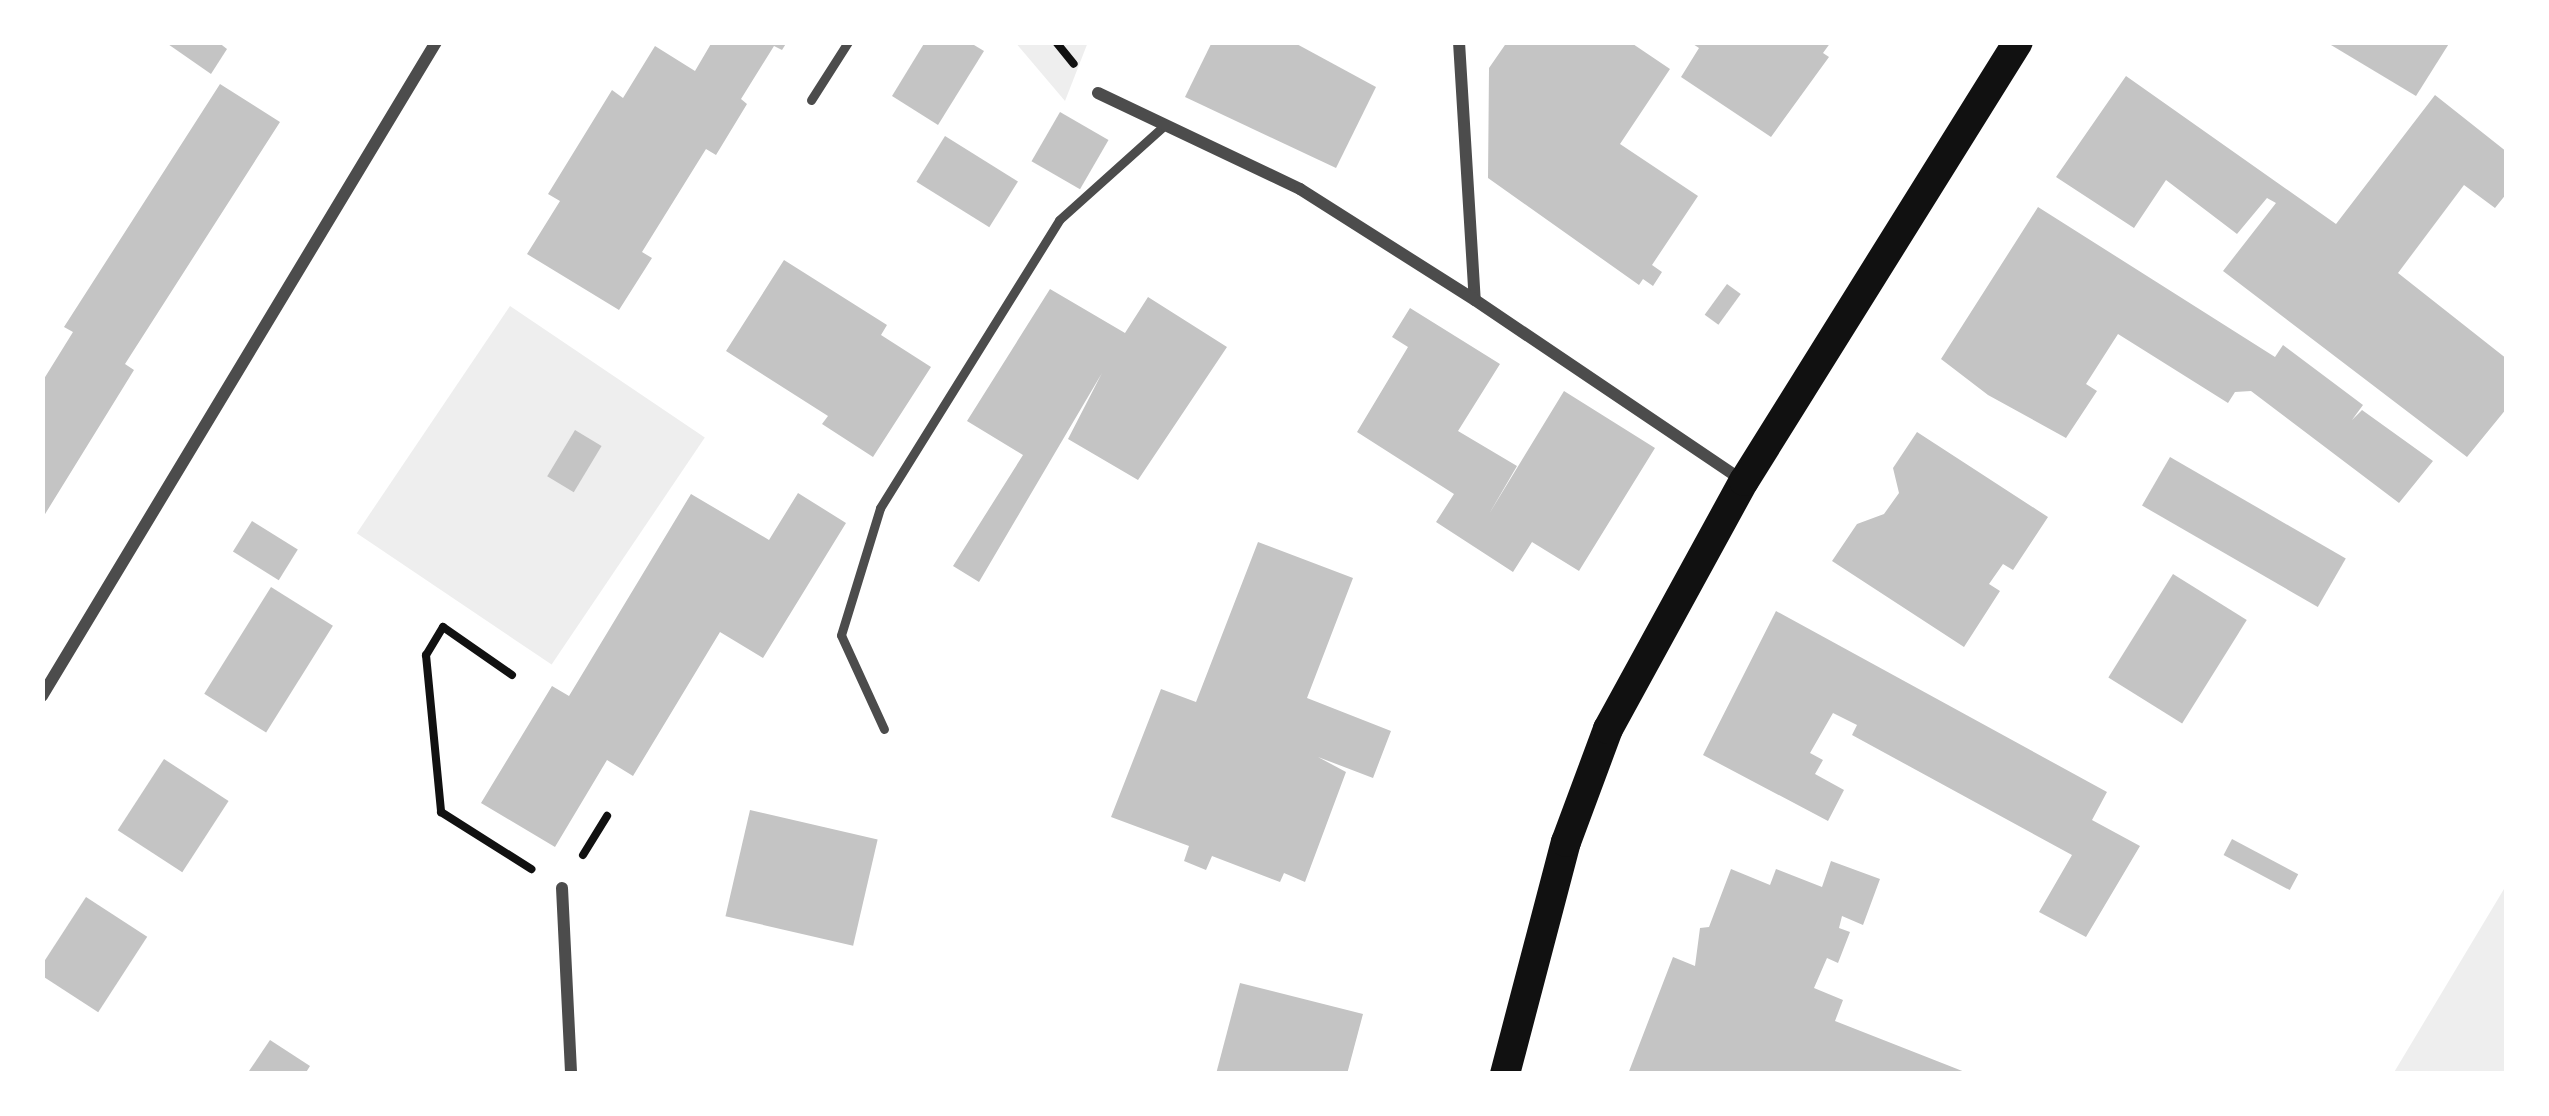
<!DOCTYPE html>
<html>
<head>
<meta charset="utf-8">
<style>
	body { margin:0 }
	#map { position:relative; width:2549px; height:1116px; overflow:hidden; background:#fff; font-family:Helvetica,sans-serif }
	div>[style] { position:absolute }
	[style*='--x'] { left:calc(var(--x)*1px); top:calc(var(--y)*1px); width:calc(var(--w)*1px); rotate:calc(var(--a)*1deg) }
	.green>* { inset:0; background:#eee; transform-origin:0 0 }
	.building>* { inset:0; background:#c4c4c4; transform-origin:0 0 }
	.path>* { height:8px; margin:-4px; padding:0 4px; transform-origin:4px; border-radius:4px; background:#111 }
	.service>* { height:9px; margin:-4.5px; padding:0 4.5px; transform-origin:4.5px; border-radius:4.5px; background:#4c4c4c }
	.minor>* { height:12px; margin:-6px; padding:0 6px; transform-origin:6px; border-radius:6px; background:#4c4c4c }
	.primary>* { height:30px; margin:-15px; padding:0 15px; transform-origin:15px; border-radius:15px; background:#111 }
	span { translate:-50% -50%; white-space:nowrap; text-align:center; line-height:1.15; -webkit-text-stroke:10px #fff; paint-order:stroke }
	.frame { position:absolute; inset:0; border:45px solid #fff; pointer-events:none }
</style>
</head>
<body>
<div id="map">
	<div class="green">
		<div style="clip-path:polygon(1015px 42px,1088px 42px,1065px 101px)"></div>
		<div style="left:510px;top:306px;width:235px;height:274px;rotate:34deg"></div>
		<div style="clip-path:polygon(2507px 884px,2507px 1074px,2393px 1074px)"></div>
	</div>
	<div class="building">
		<div style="clip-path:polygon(165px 42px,218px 42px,227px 49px,211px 74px)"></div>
		<div style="clip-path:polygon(712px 42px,787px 42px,782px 50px,774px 46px,741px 99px,747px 104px,716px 155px,706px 149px,642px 252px,652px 258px,619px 310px,527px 254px,560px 201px,548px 194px,612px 90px,623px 98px,655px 46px,695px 71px)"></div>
		<div style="clip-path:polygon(925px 42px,969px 42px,984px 51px,938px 125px,892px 96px)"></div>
		<div style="clip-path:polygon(1212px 42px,1293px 42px,1376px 87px,1336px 168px,1185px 97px)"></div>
		<div style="clip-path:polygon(1507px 42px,1630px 42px,1670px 69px,1620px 144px,1698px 196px,1652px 265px,1662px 272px,1653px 286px,1643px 279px,1639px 285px,1488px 178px,1489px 68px)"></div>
		<div style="clip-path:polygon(1690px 42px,1831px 42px,1823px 53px,1829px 57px,1771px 137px,1681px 77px,1699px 48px)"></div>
		<div style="clip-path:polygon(2326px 42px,2450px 42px,2416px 96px)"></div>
		<div style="clip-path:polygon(2126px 76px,2336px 224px,2435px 95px,2507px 152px,2507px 193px,2495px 208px,2464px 185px,2398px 273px,2507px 359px,2507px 408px,2467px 457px,2223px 271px,2276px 203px,2267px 198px,2237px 234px,2166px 180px,2134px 228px,2056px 177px)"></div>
		<div style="clip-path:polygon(220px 84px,280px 122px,125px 364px,134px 370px,42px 519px,42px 382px,73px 332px,64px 327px)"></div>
		<div style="left:1060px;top:112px;width:56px;height:57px;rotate:30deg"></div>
		<div style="left:945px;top:136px;width:86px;height:54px;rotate:32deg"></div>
		<div style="clip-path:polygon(2038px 207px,2275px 357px,2283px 345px,2363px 405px,2352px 420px,2362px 410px,2433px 461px,2399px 503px,2251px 391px,2235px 392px,2228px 403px,2118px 334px,2086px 384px,2097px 391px,2066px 438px,1988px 395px,1941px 359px)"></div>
		<div style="clip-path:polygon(784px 260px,887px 325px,881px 335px,931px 367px,873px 457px,822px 424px,828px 416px,726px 351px)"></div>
		<div style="left:1727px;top:284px;width:17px;height:38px;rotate:36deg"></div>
		<div style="clip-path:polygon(1050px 289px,1125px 333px,1148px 297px,1227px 347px,1138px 480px,1068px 439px,1102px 373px,979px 582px,953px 566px,1023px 455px,967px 421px)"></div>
		<div style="clip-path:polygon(1410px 308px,1500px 364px,1458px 431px,1517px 466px,1489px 514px,1564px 391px,1655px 448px,1579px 571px,1532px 542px,1513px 572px,1436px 522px,1454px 494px,1357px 432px,1408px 347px,1392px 337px)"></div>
		<div style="left:575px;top:430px;width:31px;height:54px;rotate:31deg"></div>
		<div style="clip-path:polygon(1917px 432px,2048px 517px,2013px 570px,2003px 564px,1989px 584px,2000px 591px,1964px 647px,1832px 561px,1857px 524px,1884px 514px,1899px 493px,1893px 468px)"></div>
		<div style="left:2170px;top:457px;width:203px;height:56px;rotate:30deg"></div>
		<div style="clip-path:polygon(798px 493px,846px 523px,763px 658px,720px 632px,633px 776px,607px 760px,555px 847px,481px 803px,552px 686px,569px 696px,691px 494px,769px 540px)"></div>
		<div style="left:252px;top:521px;width:54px;height:36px;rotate:32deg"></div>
		<div style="clip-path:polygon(1258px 542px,1353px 578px,1307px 698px,1391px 731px,1373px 778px,1318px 757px,1346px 772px,1305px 882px,1284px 873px,1280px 882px,1212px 856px,1206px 870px,1184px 861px,1189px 846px,1111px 817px,1161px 689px,1196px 702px)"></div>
		<div style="left:2173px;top:574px;width:87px;height:122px;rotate:32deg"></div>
		<div style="left:271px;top:587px;width:73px;height:126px;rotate:32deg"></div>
		<div style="clip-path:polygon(1776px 611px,2107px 792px,2092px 820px,2140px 846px,2086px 937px,2039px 912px,2072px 855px,1852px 735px,1857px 725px,1833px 713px,1810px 753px,1823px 760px,1815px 774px,1844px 790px,1828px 821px,1703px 755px)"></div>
		<div style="left:164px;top:759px;width:77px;height:85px;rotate:33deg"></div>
		<div style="left:750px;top:810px;width:131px;height:109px;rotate:13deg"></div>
		<div style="left:2232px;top:839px;width:75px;height:18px;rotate:28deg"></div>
		<div style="clip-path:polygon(1831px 861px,1880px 879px,1863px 925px,1842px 916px,1839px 928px,1850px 932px,1838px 963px,1827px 958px,1814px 988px,1843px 1000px,1835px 1021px,1970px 1074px,1628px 1074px,1673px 957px,1695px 966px,1700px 928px,1709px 927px,1731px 869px,1770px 885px,1776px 869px,1822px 887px)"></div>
		<div style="left:86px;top:897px;width:73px;height:90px;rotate:33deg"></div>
		<div style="clip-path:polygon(1240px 983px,1363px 1014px,1347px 1074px,1216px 1074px)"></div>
		<div style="clip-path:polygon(270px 1040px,310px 1066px,305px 1074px,247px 1074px)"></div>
	</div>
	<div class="path">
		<div style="--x:1056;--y:42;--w:28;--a:51"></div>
		<div style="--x:512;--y:675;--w:84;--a:-145.2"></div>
		<div style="--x:443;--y:627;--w:33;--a:121"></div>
		<div style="--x:426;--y:655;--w:158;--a:84.5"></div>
		<div style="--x:441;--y:812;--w:107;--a:32.3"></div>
		<div style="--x:583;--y:855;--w:46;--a:-58.4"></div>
	</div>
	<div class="service">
		<div style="--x:811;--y:100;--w:69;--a:-57.5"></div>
		<div style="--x:884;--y:729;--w:103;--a:-114.6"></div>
		<div style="--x:841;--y:635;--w:133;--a:-72.9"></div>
		<div style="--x:880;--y:508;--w:339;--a:-58.1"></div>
		<div style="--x:1059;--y:220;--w:142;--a:-41.9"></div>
	</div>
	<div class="minor">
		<div style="--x:1459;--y:42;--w:258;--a:86.5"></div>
		<div style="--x:1475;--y:300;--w:323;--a:34"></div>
		<div style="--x:1098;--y:93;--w:224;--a:25.4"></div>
		<div style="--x:1300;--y:189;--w:207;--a:32.4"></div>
		<div style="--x:42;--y:696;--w:764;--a:-58.93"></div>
		<div style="--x:562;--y:888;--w:186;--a:87.2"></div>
	</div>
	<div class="primary">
		<div style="--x:1505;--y:1074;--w:240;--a:-75.3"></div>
		<div style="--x:1566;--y:842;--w:121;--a:-69.6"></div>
		<div style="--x:1608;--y:729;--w:283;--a:-61.3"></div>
		<div style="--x:1744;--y:481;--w:517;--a:-58.03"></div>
	</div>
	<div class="frame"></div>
</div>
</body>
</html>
